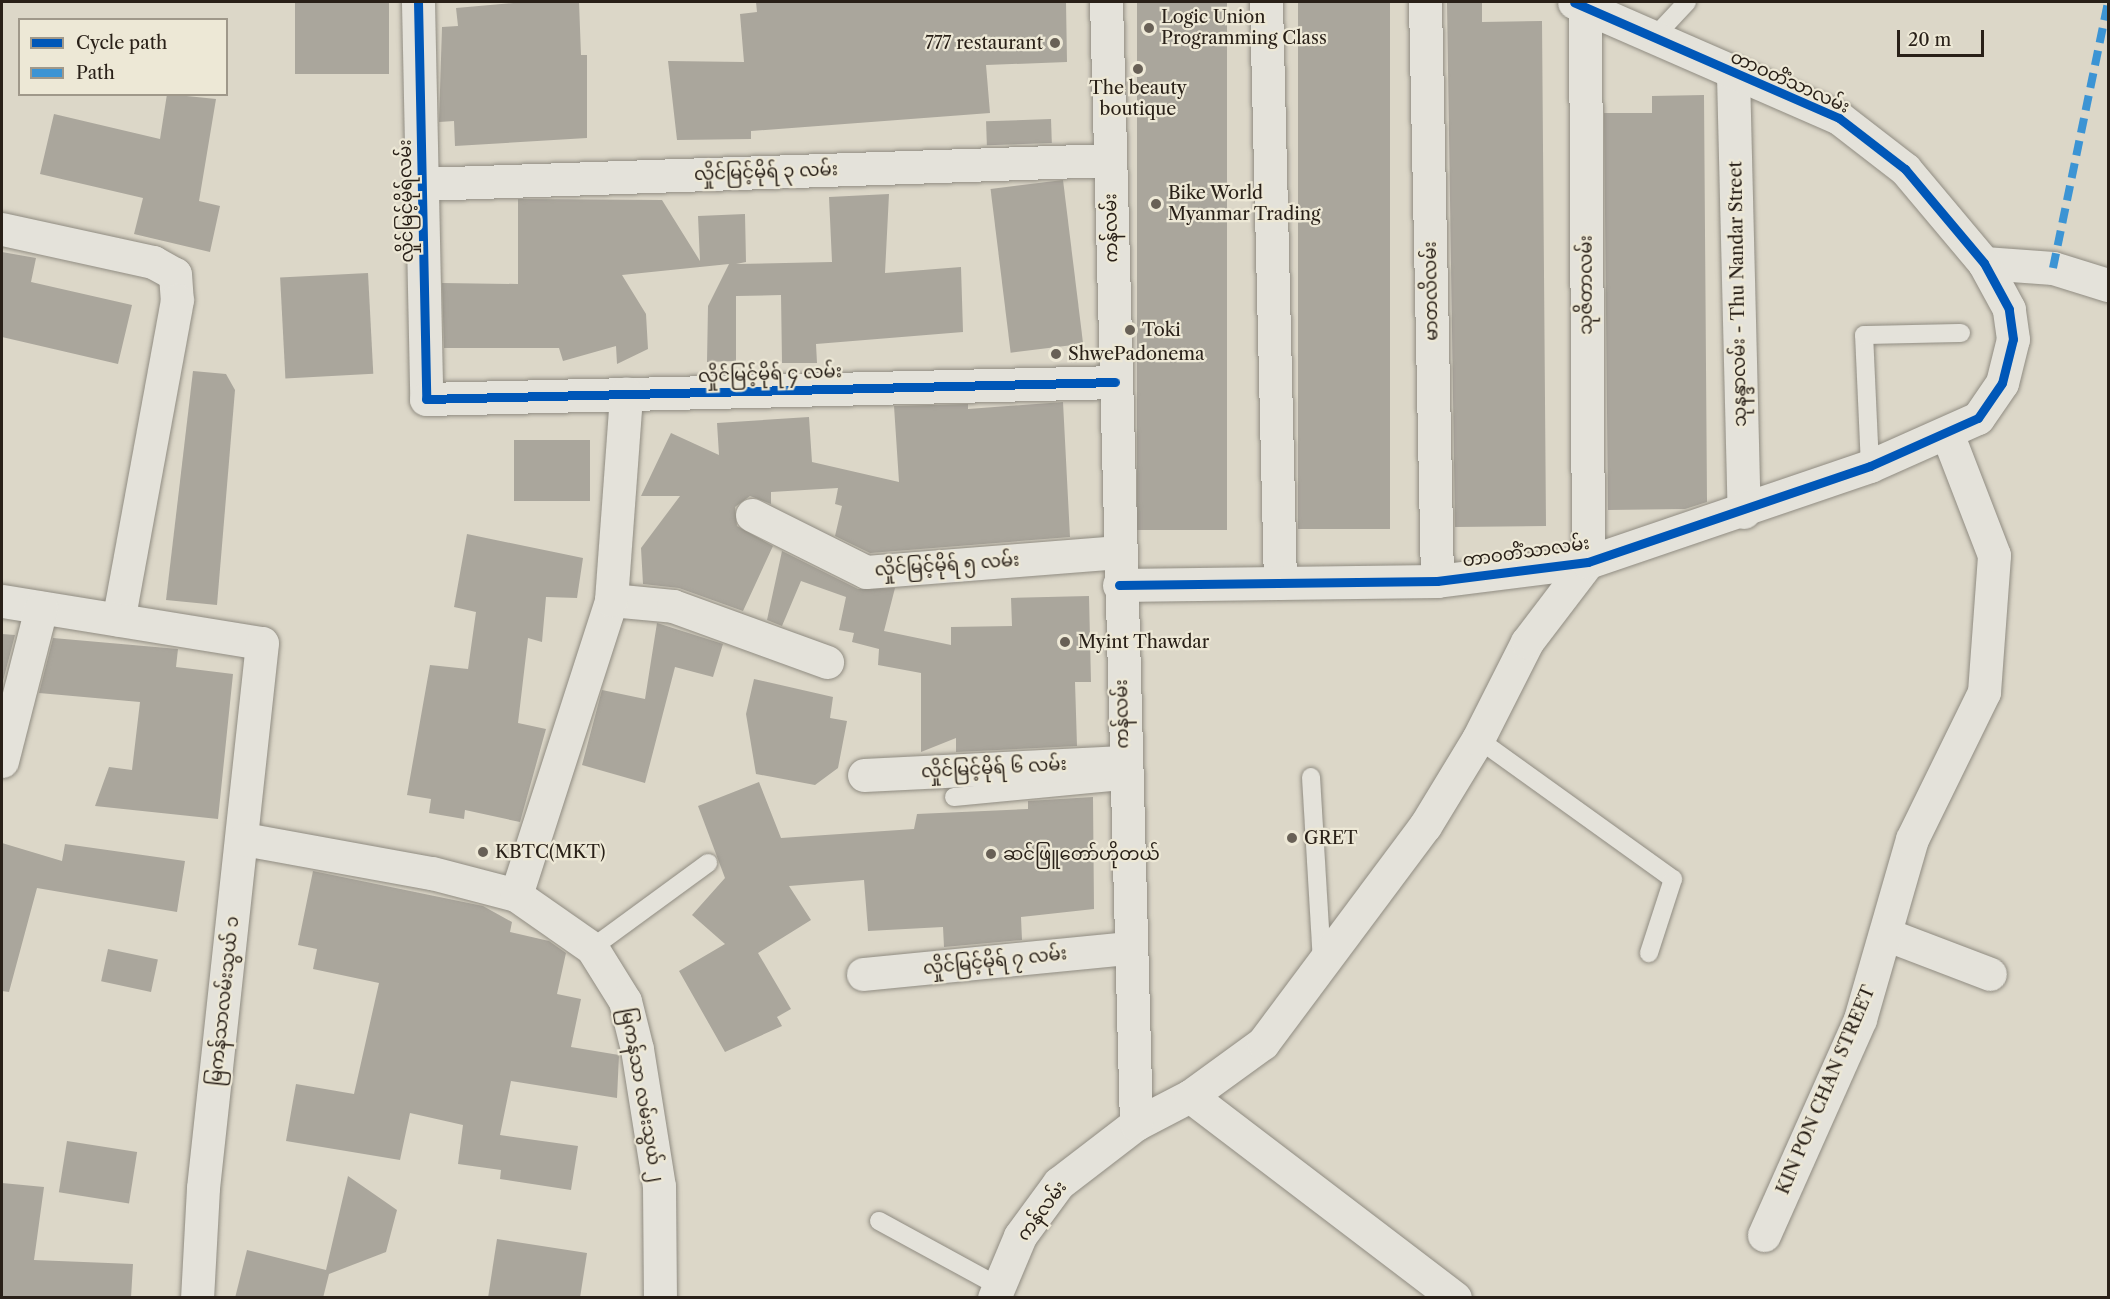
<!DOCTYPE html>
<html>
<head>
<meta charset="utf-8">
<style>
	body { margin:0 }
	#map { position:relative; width:2110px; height:1299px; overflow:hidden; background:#dcd7c8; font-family:"Libre Caslon Text","Noto Sans Myanmar",serif }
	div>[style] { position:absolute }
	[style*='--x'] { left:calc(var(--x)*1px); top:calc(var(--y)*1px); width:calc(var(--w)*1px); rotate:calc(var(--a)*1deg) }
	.building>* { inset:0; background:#aaa69c; transform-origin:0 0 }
	.roads { filter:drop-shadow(0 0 2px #908c82) drop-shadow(0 0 2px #908c82) }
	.lane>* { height:18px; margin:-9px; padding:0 9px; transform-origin:9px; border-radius:9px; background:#e4e2da }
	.street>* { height:33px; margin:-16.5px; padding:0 16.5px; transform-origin:16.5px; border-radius:16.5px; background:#e4e2da }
	.secondary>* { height:33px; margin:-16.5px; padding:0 16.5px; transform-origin:16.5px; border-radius:16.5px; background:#e4e2da }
	.quiet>* { height:8px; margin-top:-4px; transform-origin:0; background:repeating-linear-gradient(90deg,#3c94d4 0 15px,transparent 0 23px) }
	.cycleway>* { height:9px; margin:-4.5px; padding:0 4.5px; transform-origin:4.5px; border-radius:4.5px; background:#0057b8 }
	.dots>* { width:16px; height:16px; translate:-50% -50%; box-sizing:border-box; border:3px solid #ede8d6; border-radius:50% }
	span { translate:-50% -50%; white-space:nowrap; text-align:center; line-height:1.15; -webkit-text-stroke:4.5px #ede8d6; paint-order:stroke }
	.poi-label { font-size:18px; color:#292018 }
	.left { translate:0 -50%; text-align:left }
	.right { translate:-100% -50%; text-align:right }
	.street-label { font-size:18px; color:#292018 }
	.frame { position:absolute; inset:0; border:3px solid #292018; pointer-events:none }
	.legend { position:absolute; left:18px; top:18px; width:210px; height:78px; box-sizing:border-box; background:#ede8d6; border:2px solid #9f988a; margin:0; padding:8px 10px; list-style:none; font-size:18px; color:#292018 }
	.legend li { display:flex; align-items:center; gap:12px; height:30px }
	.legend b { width:30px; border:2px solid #9f988a }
	.scale { position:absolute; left:1897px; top:30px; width:87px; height:27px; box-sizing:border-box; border:3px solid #292018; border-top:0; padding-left:8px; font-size:18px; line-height:21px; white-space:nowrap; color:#292018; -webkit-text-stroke:4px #ede8d6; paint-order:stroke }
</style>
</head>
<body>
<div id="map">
	<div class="building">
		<div style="left:295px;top:2px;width:94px;height:72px"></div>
		<div style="clip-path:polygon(524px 2px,579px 2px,581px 55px,587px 55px,587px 138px,455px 146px,454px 121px,439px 122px,442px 27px,458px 26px,456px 8px)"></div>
		<div style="clip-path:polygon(756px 2px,1066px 2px,1067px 62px,986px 65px,990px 113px,751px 131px,751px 139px,677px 140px,668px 61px,744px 62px,740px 14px,757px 12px)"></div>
		<div style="left:1137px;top:2px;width:90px;height:528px"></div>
		<div style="left:1298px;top:2px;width:92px;height:527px"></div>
		<div style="clip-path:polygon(1447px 2px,1482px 2px,1482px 22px,1542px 21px,1546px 526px,1455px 527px)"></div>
		<div style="clip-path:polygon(167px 94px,216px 99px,199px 201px,220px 206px,210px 252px,134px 234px,143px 198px,40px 174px,54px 114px,160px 139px)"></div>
		<div style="clip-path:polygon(1704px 95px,1707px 502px,1685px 509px,1608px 510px,1604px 113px,1652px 113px,1652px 96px)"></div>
		<div style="left:1051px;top:119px;width:24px;height:65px;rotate:88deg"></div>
		<div style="left:1063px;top:180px;width:165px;height:73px;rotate:83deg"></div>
		<div style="clip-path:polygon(889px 194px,885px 273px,961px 267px,963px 332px,816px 344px,817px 363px,782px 363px,781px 295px,736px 296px,736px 361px,707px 362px,708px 306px,729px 264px,622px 275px,646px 314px,648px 349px,617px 364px,616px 346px,563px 361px,559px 348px,444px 348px,442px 283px,518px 284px,518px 199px,662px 200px,700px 261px,698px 216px,745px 214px,746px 262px,736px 264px,832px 262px,829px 197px)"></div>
		<div style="clip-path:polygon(2px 252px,36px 258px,31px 282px,132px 305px,118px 364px,2px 337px)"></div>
		<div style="left:368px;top:273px;width:101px;height:88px;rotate:87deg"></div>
		<div style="clip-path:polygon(193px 371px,226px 374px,235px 390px,217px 605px,166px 600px)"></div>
		<div style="clip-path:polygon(1063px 402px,1070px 537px,870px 553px,835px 536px,842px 506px,835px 504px,838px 488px,771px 492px,771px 504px,750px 496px,735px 507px,737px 526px,773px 546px,743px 611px,679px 588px,643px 584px,641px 548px,680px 496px,641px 496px,671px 433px,719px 455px,717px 423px,809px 417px,812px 462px,899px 482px,894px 406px,968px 404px,968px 409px)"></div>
		<div style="left:590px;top:440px;width:61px;height:76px;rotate:90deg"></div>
		<div style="clip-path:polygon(467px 534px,583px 558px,577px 598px,546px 597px,542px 642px,528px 638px,518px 723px,546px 729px,520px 822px,465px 810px,464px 819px,429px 813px,431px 799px,407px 795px,430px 665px,468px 669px,476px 612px,454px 607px)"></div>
		<div style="clip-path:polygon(782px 551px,858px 589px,895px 588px,884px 631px,951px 645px,951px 627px,1012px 626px,1011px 598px,1089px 596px,1091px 682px,1075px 682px,1077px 746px,956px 752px,956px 738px,921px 752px,921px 673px,878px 665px,879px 649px,852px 642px,854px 633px,839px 630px,846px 597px,801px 581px,782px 626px,767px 620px)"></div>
		<div style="clip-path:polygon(657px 623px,723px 644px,713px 677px,675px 667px,645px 783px,582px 765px,602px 690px,645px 699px)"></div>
		<div style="clip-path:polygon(2px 634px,15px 635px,3px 681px,2px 681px)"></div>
		<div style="clip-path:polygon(53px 638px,178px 649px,176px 667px,233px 674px,218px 819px,95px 806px,109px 767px,132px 770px,140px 702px,39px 693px)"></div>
		<div style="clip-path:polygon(754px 679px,833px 697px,830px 718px,847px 721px,838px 768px,815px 785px,756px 774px,746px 714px)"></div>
		<div style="clip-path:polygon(759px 782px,781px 838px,914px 829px,917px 814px,1028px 809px,1028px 801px,1093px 797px,1094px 909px,1021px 917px,1022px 940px,944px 947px,943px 927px,868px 931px,864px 880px,789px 886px,811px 920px,758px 953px,791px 1009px,777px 1017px,782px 1026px,725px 1052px,679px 971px,725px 944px,692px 915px,725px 878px,698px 806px)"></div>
		<div style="clip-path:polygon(2px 843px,62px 861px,65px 844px,185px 861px,177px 912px,37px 888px,9px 992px,2px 991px)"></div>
		<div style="clip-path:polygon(313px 871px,483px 906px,512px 922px,510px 932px,549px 941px,566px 953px,557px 994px,581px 999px,571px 1047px,619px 1055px,617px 1098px,511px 1081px,500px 1135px,578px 1146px,571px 1190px,500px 1179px,501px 1170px,458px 1164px,463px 1125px,410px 1113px,400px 1160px,286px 1141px,296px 1084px,354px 1094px,379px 983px,313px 969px,317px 949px,298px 945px)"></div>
		<div style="left:108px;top:949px;width:51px;height:33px;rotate:12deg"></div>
		<div style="left:67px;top:1141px;width:71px;height:52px;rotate:9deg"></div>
		<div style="clip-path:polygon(348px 1176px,397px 1210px,386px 1252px,329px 1274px,323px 1298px,235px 1298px,247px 1250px,326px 1270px)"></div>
		<div style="clip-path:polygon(2px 1183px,44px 1187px,34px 1260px,133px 1264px,131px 1298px,2px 1298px)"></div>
		<div style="clip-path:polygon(497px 1239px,587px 1253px,580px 1298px,488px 1298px)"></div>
	</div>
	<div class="roads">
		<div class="lane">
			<div style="--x:1657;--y:34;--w:44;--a:-46.8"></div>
			<div style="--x:1870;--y:466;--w:131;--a:-92.6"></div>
			<div style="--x:1864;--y:335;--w:97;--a:-1.2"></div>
			<div style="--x:1478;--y:739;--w:240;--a:35.7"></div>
			<div style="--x:1673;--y:879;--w:78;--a:108"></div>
			<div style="--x:1311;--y:777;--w:184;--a:86.6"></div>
			<div style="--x:954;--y:797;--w:171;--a:-5.4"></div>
			<div style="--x:592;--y:948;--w:144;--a:-36.2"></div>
			<div style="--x:879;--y:1221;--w:136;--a:28.6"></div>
		</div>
		<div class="street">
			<div style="--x:418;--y:2;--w:397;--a:88.8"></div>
			<div style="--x:426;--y:399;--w:689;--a:-1.41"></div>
			<div style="--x:1266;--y:2;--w:581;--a:88.62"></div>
			<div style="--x:1425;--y:2;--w:579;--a:88.81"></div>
			<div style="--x:1733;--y:75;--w:437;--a:88.6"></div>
			<div style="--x:422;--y:184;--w:688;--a:-2"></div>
			<div style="--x:2;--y:229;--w:155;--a:12.3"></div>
			<div style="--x:153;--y:262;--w:25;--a:29"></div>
			<div style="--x:175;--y:274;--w:26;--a:86"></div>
			<div style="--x:177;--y:300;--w:325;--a:100.4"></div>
			<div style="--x:1984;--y:263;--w:69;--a:4.1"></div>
			<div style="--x:2053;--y:268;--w:58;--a:17.2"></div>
			<div style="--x:752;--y:515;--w:127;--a:26.6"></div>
			<div style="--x:866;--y:572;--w:254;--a:-4.5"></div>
			<div style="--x:1119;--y:585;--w:318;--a:-0.7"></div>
			<div style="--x:1437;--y:581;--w:152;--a:-7.2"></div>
			<div style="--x:1588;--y:562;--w:298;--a:-18.8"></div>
			<div style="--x:1870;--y:466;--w:118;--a:-24"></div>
			<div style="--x:1978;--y:418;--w:42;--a:-55.6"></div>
			<div style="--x:2002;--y:383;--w:45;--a:-76"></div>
			<div style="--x:2013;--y:339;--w:30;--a:-98"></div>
			<div style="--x:2009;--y:309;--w:52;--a:-118.5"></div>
			<div style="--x:1984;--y:263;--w:123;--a:-130"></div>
			<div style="--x:1905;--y:169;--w:83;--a:-142.3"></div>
			<div style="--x:1839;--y:118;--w:289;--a:-156.4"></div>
			<div style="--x:611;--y:600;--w:62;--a:5.5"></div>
			<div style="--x:673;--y:606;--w:164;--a:20"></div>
			<div style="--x:2;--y:601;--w:263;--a:9.2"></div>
			<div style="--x:262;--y:643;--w:548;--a:96.18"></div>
			<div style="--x:203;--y:1188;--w:110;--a:93.1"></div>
			<div style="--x:2;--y:761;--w:158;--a:-75.7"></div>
			<div style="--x:864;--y:775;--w:259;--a:-2.9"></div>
			<div style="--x:244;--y:839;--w:191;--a:10.3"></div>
			<div style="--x:432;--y:873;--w:87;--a:14.7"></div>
			<div style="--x:516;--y:895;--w:93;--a:34.9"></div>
			<div style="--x:592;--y:948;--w:62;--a:58.1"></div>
			<div style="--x:625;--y:1001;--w:49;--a:76"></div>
			<div style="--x:637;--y:1049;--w:139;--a:80.9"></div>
			<div style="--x:659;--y:1186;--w:112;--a:89.5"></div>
			<div style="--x:516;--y:895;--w:310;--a:-72.1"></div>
			<div style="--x:611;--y:600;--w:207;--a:-85.8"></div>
			<div style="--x:1888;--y:935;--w:109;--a:20.9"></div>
			<div style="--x:863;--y:974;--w:266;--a:-5.6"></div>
			<div style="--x:1190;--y:1096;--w:333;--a:37.3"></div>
			<div style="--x:1136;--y:1124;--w:61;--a:-27.4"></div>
			<div style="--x:1190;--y:1096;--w:90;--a:-36"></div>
			<div style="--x:1263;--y:1043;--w:271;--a:-53.3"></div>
			<div style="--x:1425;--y:826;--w:102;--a:-58.7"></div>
			<div style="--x:1478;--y:739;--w:109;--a:-63.2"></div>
			<div style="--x:1527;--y:642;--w:101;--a:-52.7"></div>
			<div style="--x:1588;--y:562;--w:554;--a:-90.31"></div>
			<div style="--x:1764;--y:1235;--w:236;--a:-66"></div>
			<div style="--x:1860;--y:1019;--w:187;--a:-73.9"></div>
			<div style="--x:1912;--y:839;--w:164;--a:-63.9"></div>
			<div style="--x:1984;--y:692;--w:137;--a:-85.8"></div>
			<div style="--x:1994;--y:555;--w:131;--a:-111.1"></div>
		</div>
		<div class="secondary">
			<div style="--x:994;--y:1298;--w:67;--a:-67.2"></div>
			<div style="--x:1020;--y:1236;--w:66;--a:-53.7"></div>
			<div style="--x:1059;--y:1183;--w:97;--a:-37.5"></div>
			<div style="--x:1136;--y:1124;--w:1122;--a:-91.53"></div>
		</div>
	</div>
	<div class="quiet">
		<div style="--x:2053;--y:268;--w:272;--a:-78.3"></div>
	</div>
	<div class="cycleway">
		<div style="--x:418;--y:2;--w:397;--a:88.8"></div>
		<div style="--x:426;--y:399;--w:689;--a:-1.41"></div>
		<div style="--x:1119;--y:585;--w:318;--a:-0.7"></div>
		<div style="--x:1437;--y:581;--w:152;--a:-7.2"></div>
		<div style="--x:1588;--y:562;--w:298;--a:-18.8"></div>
		<div style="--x:1870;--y:466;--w:118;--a:-24"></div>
		<div style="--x:1978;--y:418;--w:42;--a:-55.6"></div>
		<div style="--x:2002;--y:383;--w:45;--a:-76"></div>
		<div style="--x:2013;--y:339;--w:30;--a:-98"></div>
		<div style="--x:2009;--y:309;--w:52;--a:-118.5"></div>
		<div style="--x:1984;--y:263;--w:123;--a:-130"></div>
		<div style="--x:1905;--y:169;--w:83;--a:-142.3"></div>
		<div style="--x:1839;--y:118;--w:289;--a:-156.4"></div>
	</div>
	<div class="dots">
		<div style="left:1149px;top:28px;background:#686056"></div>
		<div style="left:1055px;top:43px;background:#686056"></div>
		<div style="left:1138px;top:69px;background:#686056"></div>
		<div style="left:1156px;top:204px;background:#686056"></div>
		<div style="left:1130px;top:330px;background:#686056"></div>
		<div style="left:1056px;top:354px;background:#686056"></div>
		<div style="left:1065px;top:642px;background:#686056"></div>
		<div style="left:1292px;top:838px;background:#686056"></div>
		<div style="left:483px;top:852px;background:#686056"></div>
		<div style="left:991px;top:854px;background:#686056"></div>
	</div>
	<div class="poi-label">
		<span class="left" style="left:1161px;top:28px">Logic Union<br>Programming Class</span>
		<span class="right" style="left:1043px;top:43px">777 restaurant</span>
		<span style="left:1138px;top:99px">The beauty<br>boutique</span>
		<span class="left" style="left:1168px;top:204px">Bike World<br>Myanmar Trading</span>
		<span class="left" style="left:1142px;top:330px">Toki</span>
		<span class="left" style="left:1068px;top:354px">ShwePadonema</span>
		<span class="left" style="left:1078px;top:642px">Myint Thawdar</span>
		<span class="left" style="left:1304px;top:838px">GRET</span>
		<span class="left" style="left:495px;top:852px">KBTC(MKT)</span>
		<span class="left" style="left:1003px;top:854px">ဆင်ဖြူတော်ဟိုတယ်</span>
	</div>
	<div class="street-label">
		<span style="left:1790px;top:82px;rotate:24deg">တာဝတိံသာလမ်း</span>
		<span style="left:766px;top:172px;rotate:-2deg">လှိုင်မြင့်မိုရ် ၃ လမ်း</span>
		<span style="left:406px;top:201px;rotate:-91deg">လှိုင်မြင့်မိုရ်လမ်း</span>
		<span style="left:1111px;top:228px;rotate:-91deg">ကန်လမ်း</span>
		<span style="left:1586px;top:285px;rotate:-90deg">သုဇိတာလမ်း</span>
		<span style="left:1431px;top:291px;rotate:-91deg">မာတလိလမ်း</span>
		<span style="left:1738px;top:294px;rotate:-91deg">သုနန္ဒာလမ်း - Thu Nandar Street</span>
		<span style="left:770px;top:374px;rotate:-2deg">လှိုင်မြင့်မိုရ် ၄ လမ်း</span>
		<span style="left:1526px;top:552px;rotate:-8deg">တာဝတိံသာလမ်း</span>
		<span style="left:947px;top:565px;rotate:-4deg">လှိုင်မြင့်မိုရ် ၅ လမ်း</span>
		<span style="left:1122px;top:714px;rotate:-91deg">ကန်လမ်း</span>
		<span style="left:994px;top:768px;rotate:-3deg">လှိုင်မြင့်မိုရ် ၆ လမ်း</span>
		<span style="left:995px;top:961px;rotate:-6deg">လှိုင်မြင့်မိုရ် ၇ လမ်း</span>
		<span style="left:224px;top:1001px;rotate:-84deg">မြကန်သာလမ်းသွယ် ၁</span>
		<span style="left:1826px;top:1090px;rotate:-67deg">KIN PON CHAN STREET</span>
		<span style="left:642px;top:1095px;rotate:80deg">မြကန်သာ လမ်းသွယ် ၂</span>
		<span style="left:1042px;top:1211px;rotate:-53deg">ကန်လမ်း</span>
	</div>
	<div class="frame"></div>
	<ul class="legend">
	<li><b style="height:8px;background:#0057b8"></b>Cycle path</li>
	<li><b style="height:8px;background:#3c94d4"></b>Path</li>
	</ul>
	<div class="scale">20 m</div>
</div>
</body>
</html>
